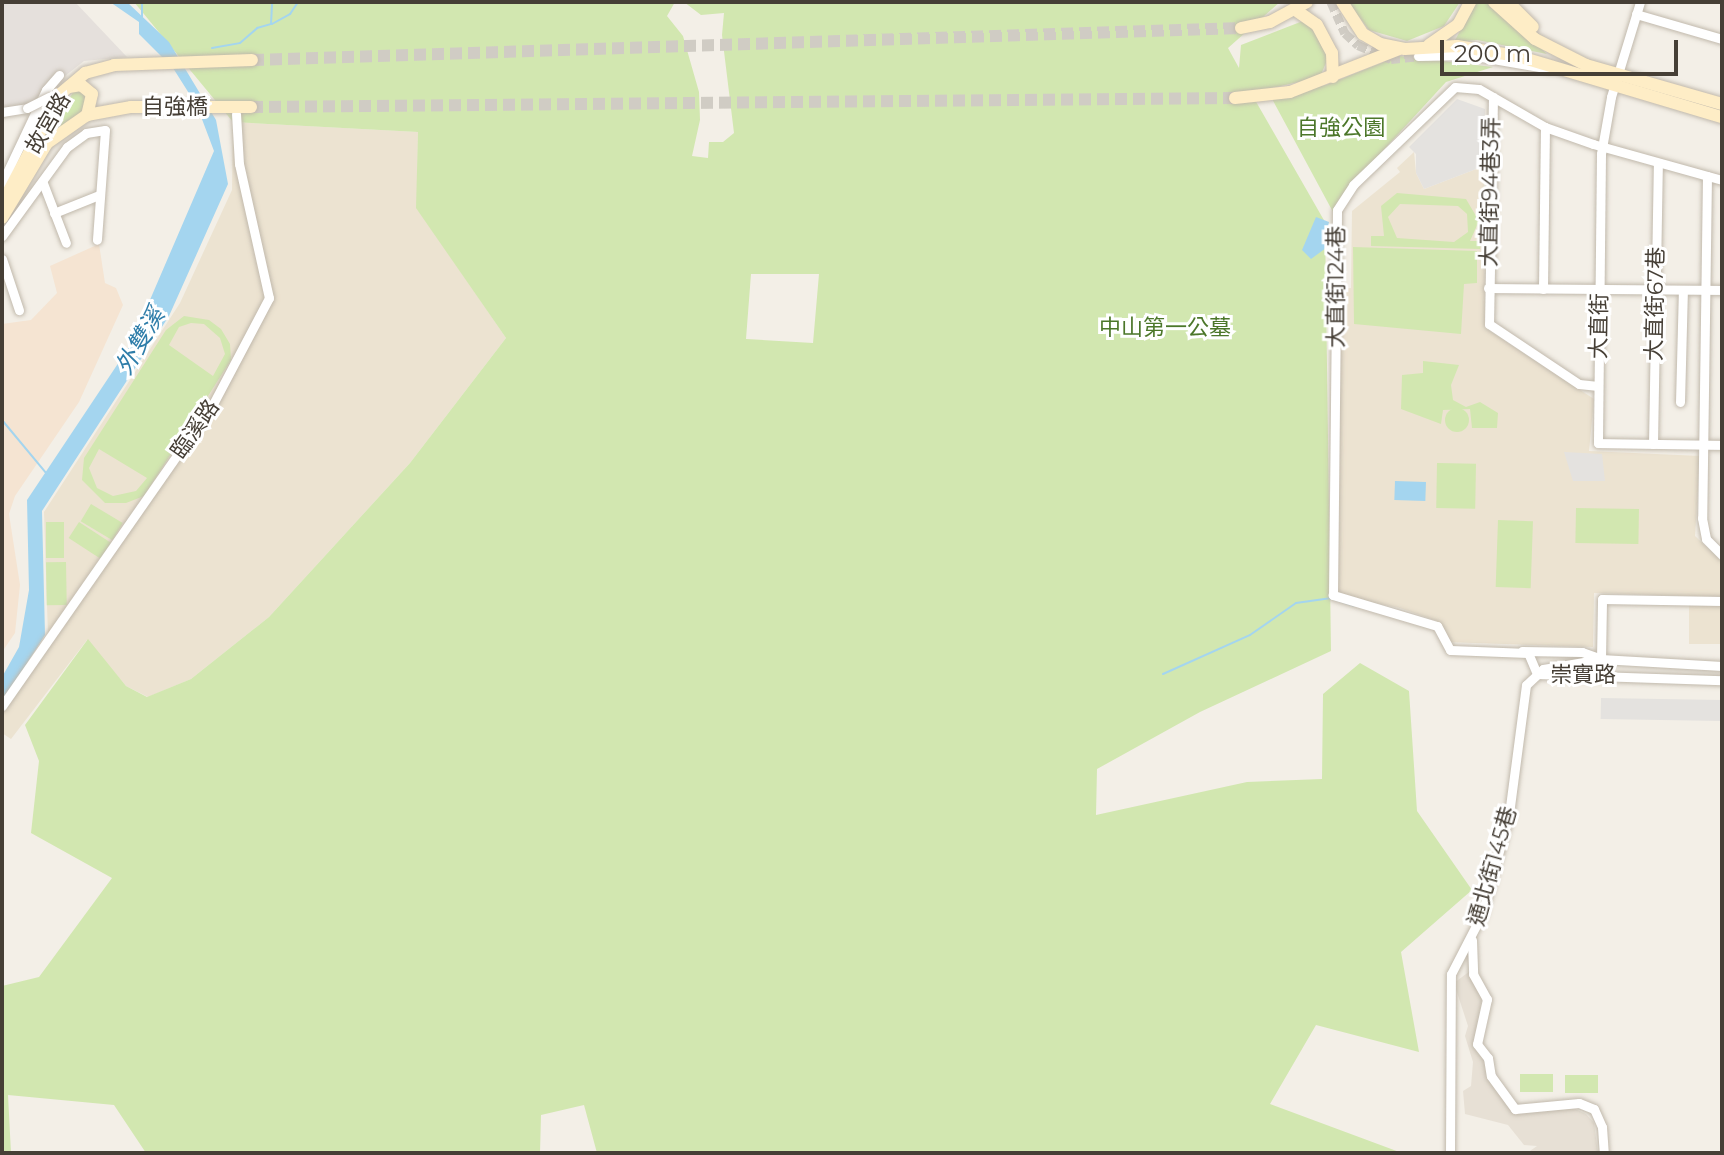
<!DOCTYPE html>
<html>
<head>
<meta charset="utf-8">
<style>
	body { margin:0 }
	#map { position:relative; width:1724px; height:1155px; overflow:hidden; background:#f3efe7; font-family:Montserrat,"Noto Sans TC",sans-serif }
	div>[style] { position:absolute }
	[style*='--x'] { left:calc(var(--x)*1px); top:calc(var(--y)*1px); width:calc(var(--w)*1px); rotate:calc(var(--a)*1deg) }
	.residential>* { inset:0; background:#e7e0d5 }
	.commercial>* { inset:0; background:#f5e4d2 }
	.industrial>* { inset:0; background:#e5e0dc }
	.education>* { inset:0; background:#ece3d1; transform-origin:0 0 }
	.green>* { inset:0; background:#d2e7b0; transform-origin:0 0 }
	.round { border-radius:50% }
	.parking>* { inset:0; background:#e4e2df; transform-origin:0 0 }
	.water>* { inset:0; background:#a4d5ef; transform-origin:0 0 }
	.stream>* { height:2px; margin:-1px; padding:0 1px; transform-origin:1px; border-radius:1px; background:#a4d5ef }
	.minor-tunnel>* { height:9px; margin-top:-4.5px; transform-origin:0; background:repeating-linear-gradient(90deg,#d0ccc4 0 9px,transparent 0 13.5px) }
	.secondary-tunnel>* { height:12px; margin-top:-6px; transform-origin:0; background:repeating-linear-gradient(90deg,#d0ccc4 0 12px,transparent 0 18px) }
	.roads { filter:drop-shadow(0 0 2px #c1b9ac) drop-shadow(0 0 2px #c1b9ac) }
	.minor>* { height:9px; margin:-4.5px; padding:0 4.5px; transform-origin:4.5px; border-radius:4.5px; background:#fff }
	.secondary>* { height:12px; margin:-6px; padding:0 6px; transform-origin:6px; border-radius:6px; background:#feedc6 }
	.bridges { filter:drop-shadow(0 0 2px #c1b9ac) drop-shadow(0 0 2px #c1b9ac) }
	.minor-bridge>* { height:9px; margin:-4.5px; padding:0 4.5px; transform-origin:4.5px; border-radius:4.5px; background:#fff }
	span { translate:-50% -50%; white-space:nowrap; text-align:center; line-height:1.15; -webkit-text-stroke:6px #fff; paint-order:stroke }
	.street-label { font-size:22px; color:#463f36 }
	.park-label { font-size:22px; color:#4c772a }
	.water-label { font-size:24px; color:#2e7da9; font-style:italic }
	.frame { position:absolute; inset:0; border:4px solid #463f36; pointer-events:none }
	.scale { position:absolute; left:1440px; top:40px; width:238px; height:36px; box-sizing:border-box; border:4px solid #463f36; border-top:0; padding-left:10px; font-size:24px; line-height:28px; white-space:nowrap; color:#463f36; -webkit-text-stroke:6px #fff; paint-order:stroke }
</style>
</head>
<body>
<div id="map">
	<div class="residential">
		<div style="clip-path:polygon(1470px 971px,1482px 996px,1474px 1048px,1488px 1063px,1491px 1084px,1513px 1112px,1573px 1108px,1586px 1114px,1594px 1123px,1598px 1153px,1527px 1153px,1537px 1146px,1524px 1145px,1508px 1125px,1465px 1114px,1463px 1091px,1471px 1086px,1473px 1062px,1465px 1036px,1468px 1026px,1454px 983px)"></div>
	</div>
	<div class="commercial">
		<div style="clip-path:polygon(99px 244px,105px 283px,116px 288px,123px 305px,79px 402px,15px 496px,9px 514px,20px 585px,15px 633px,2px 652px,2px 324px,31px 320px,57px 293px,50px 266px)"></div>
	</div>
	<div class="industrial">
		<div style="clip-path:polygon(2px 2px,75px 2px,127px 57px,84px 61px,28px 105px,2px 111px)"></div>
	</div>
	<div class="education">
		<div style="clip-path:polygon(233px 122px,418px 132px,417px 208px,506px 338px,410px 463px,269px 617px,191px 679px,148px 697px,126px 686px,87px 640px,11px 739px,2px 733px,2px 703px,48px 635px,44px 512px,180px 303px,232px 190px)"></div>
		<div style="clip-path:polygon(1414px 152px,1416px 173px,1424px 189px,1484px 166px,1485px 328px,1594px 399px,1589px 451px,1700px 456px,1695px 536px,1722px 562px,1722px 597px,1594px 593px,1593px 647px,1446px 642px,1437px 621px,1400px 608px,1338px 596px,1340px 289px,1351px 288px,1352px 211px,1400px 172px,1397px 168px)"></div>
		<div style="left:1689px;top:605px;width:33px;height:39px"></div>
	</div>
	<div class="green">
		<div style="clip-path:polygon(evenodd,134px 2px,675px 2px,667px 16px,683px 36px,699px 92px,700px 120px,692px 156px,708px 158px,709px 142px,723px 142px,734px 133px,722px 35px,724px 13px,701px 15px,684px 2px,1280px 2px,1228px 48px,1239px 68px,1241px 45px,1308px 19px,1328px 58px,1320px 77px,1251px 93px,1325px 222px,1331px 651px,1200px 712px,1097px 769px,1096px 815px,1247px 782px,1322px 779px,1323px 694px,1360px 663px,1409px 691px,1417px 811px,1472px 890px,1401px 952px,1419px 1052px,1316px 1025px,1270px 1104px,1402px 1153px,597px 1153px,584px 1105px,541px 1115px,540px 1153px,146px 1153px,114px 1105px,8px 1095px,11px 1153px,2px 1153px,2px 986px,39px 977px,112px 878px,31px 833px,39px 761px,25px 725px,88px 639px,126px 686px,147px 697px,191px 679px,269px 617px,410px 463px,506px 338px,416px 208px,418px 132px,233px 122px,134px 2px,751px 274px,819px 274px,813px 343px,746px 339px,751px 274px)"></div>
		<div style="clip-path:polygon(1348px 2px,1460px 2px,1444px 26px,1407px 41px,1369px 30px)"></div>
		<div style="clip-path:polygon(1476px 2px,1490px 2px,1547px 54px,1477px 40px,1454px 42px)"></div>
		<div style="clip-path:polygon(1399px 56px,1493px 67px,1446px 82px,1344px 193px,1333px 212px,1271px 97px,1326px 85px)"></div>
		<div style="clip-path:polygon(76px 88px,86px 91px,85px 110px,37px 148px)"></div>
		<div style="clip-path:polygon(evenodd,1397px 193px,1466px 199px,1479px 221px,1470px 241px,1481px 241px,1480px 249px,1371px 246px,1371px 236px,1384px 236px,1381px 206px,1397px 193px,1400px 204px,1458px 206px,1467px 214px,1468px 232px,1454px 242px,1397px 238px,1388px 217px,1400px 204px)"></div>
		<div style="clip-path:polygon(1353px 247px,1477px 251px,1477px 283px,1464px 284px,1461px 334px,1354px 324px)"></div>
		<div style="clip-path:polygon(evenodd,184px 316px,209px 320px,221px 329px,230px 344px,231px 360px,144px 496px,126px 503px,105px 503px,82px 480px,84px 458px,166px 330px,184px 316px,191px 323px,204px 324px,220px 338px,225px 354px,213px 376px,169px 345px,179px 327px,191px 323px,184px 316px,99px 449px,147px 478px,136px 491px,113px 496px,97px 488px,89px 468px,99px 449px)"></div>
		<div style="clip-path:polygon(1423px 361px,1459px 365px,1451px 385px,1453px 400px,1466px 407px,1480px 402px,1498px 413px,1497px 428px,1472px 428px,1470px 409px,1443px 410px,1441px 424px,1401px 409px,1402px 375px,1423px 373px)"></div>
		<div class="round" style="left:1445px;top:408px;width:24px;height:24px"></div>
		<div style="left:1437px;top:463px;width:39px;height:45px;rotate:1deg"></div>
		<div style="left:91px;top:504px;width:37px;height:20px;rotate:31deg"></div>
		<div style="left:1576px;top:508px;width:63px;height:35px;rotate:1deg"></div>
		<div style="left:1498px;top:520px;width:35px;height:67px;rotate:2deg"></div>
		<div style="left:46px;top:522px;width:18px;height:36px"></div>
		<div style="left:79px;top:522px;width:38px;height:19px;rotate:33deg"></div>
		<div style="left:66px;top:562px;width:43px;height:20px;rotate:89deg"></div>
		<div style="left:1520px;top:1074px;width:33px;height:18px"></div>
		<div style="left:1565px;top:1075px;width:33px;height:18px"></div>
	</div>
	<div class="parking">
		<div style="clip-path:polygon(1457px 99px,1485px 109px,1484px 166px,1424px 189px,1416px 173px,1416px 154px,1409px 147px)"></div>
		<div style="clip-path:polygon(1564px 452px,1602px 454px,1605px 481px,1573px 481px)"></div>
		<div style="left:1601px;top:698px;width:121px;height:21px;rotate:1deg"></div>
	</div>
	<div class="water">
		<div style="clip-path:polygon(110px 2px,127px 2px,169px 42px,216px 120px,228px 184px,169px 316px,42px 511px,45px 635px,2px 702px,2px 677px,19px 647px,29px 590px,27px 500px,131px 344px,214px 151px,197px 106px,173px 68px,139px 34px,139px 22px)"></div>
		<div style="clip-path:polygon(1316px 217px,1329px 222px,1326px 248px,1311px 259px,1302px 250px)"></div>
		<div style="left:1395px;top:481px;width:31px;height:19px;rotate:2deg"></div>
	</div>
	<div class="stream">
		<div style="--x:142;--y:17;--w:15;--a:-90"></div>
		<div style="--x:272;--y:24;--w:21;--a:-29"></div>
		<div style="--x:290;--y:14;--w:14;--a:-56"></div>
		<div style="--x:212;--y:48;--w:28;--a:-10"></div>
		<div style="--x:240;--y:43;--w:23;--a:-41"></div>
		<div style="--x:257;--y:28;--w:15;--a:-16"></div>
		<div style="--x:271;--y:24;--w:22;--a:-87"></div>
		<div style="--x:2;--y:420;--w:70;--a:50.2"></div>
		<div style="--x:1163;--y:674;--w:95;--a:-24.1"></div>
		<div style="--x:1250;--y:635;--w:56;--a:-34.8"></div>
		<div style="--x:1296;--y:603;--w:34;--a:-8"></div>
		<div style="--x:1330;--y:598;--w:25;--a:18"></div>
	</div>
	<div class="minor-tunnel">
		<div style="--x:1331;--y:2;--w:34;--a:66"></div>
		<div style="--x:1345;--y:33;--w:18;--a:43"></div>
		<div style="--x:1358;--y:45;--w:36;--a:23"></div>
		<div style="--x:1391;--y:59;--w:27;--a:-6"></div>
	</div>
	<div class="secondary-tunnel">
		<div style="--x:252;--y:60;--w:990;--a:-1.85"></div>
		<div style="--x:251;--y:107;--w:984;--a:-0.52"></div>
	</div>
	<div class="roads">
		<div class="minor">
			<div style="--x:1640;--y:2;--w:99;--a:107"></div>
			<div style="--x:1611;--y:97;--w:58;--a:100"></div>
			<div style="--x:1601;--y:154;--w:289;--a:90.6"></div>
			<div style="--x:1598;--y:443;--w:124;--a:0.9"></div>
			<div style="--x:1636;--y:14;--w:90;--a:16.2"></div>
			<div style="--x:1418;--y:56;--w:52;--a:-1.1"></div>
			<div style="--x:1470;--y:55;--w:82;--a:9.8"></div>
			<div style="--x:1493;--y:97;--w:227;--a:91"></div>
			<div style="--x:1489;--y:324;--w:108;--a:33.7"></div>
			<div style="--x:1579;--y:384;--w:19;--a:6"></div>
			<div style="--x:2;--y:112;--w:25;--a:-9"></div>
			<div style="--x:1707;--y:176;--w:342;--a:90.8"></div>
			<div style="--x:1702;--y:518;--w:21;--a:79"></div>
			<div style="--x:1706;--y:539;--w:23;--a:45"></div>
			<div style="--x:2;--y:183;--w:103;--a:-64.7"></div>
			<div style="--x:46;--y:90;--w:20;--a:-49"></div>
			<div style="--x:43;--y:183;--w:64;--a:69"></div>
			<div style="--x:54;--y:213;--w:48;--a:-21.8"></div>
			<div style="--x:2;--y:236;--w:110;--a:-53.9"></div>
			<div style="--x:67;--y:147;--w:24;--a:-36"></div>
			<div style="--x:86;--y:133;--w:19;--a:-9"></div>
			<div style="--x:105;--y:130;--w:110;--a:94.2"></div>
			<div style="--x:2;--y:259;--w:54;--a:71.6"></div>
			<div style="--x:1488;--y:288;--w:234;--a:0.5"></div>
			<div style="--x:1543;--y:289;--w:162;--a:-89.3"></div>
			<div style="--x:1680;--y:402;--w:112;--a:-88.5"></div>
			<div style="--x:1653;--y:444;--w:281;--a:-89"></div>
			<div style="--x:1522;--y:651;--w:60;--a:1"></div>
			<div style="--x:1582;--y:652;--w:20;--a:20"></div>
			<div style="--x:1601;--y:659;--w:60;--a:-89"></div>
			<div style="--x:1602;--y:599;--w:120;--a:1"></div>
			<div style="--x:1537;--y:674;--w:23;--a:-113"></div>
			<div style="--x:1528;--y:653;--w:78;--a:-177.8"></div>
			<div style="--x:1450;--y:650;--w:27;--a:-118"></div>
			<div style="--x:1437;--y:626;--w:109;--a:-163.4"></div>
			<div style="--x:1333;--y:595;--w:385;--a:-89.4"></div>
			<div style="--x:1337;--y:210;--w:30;--a:-57"></div>
			<div style="--x:1353;--y:185;--w:141;--a:-43.9"></div>
			<div style="--x:1455;--y:87;--w:24;--a:5"></div>
			<div style="--x:1479;--y:89;--w:76;--a:29.9"></div>
			<div style="--x:1545;--y:127;--w:51;--a:19.5"></div>
			<div style="--x:1593;--y:144;--w:134;--a:15.6"></div>
			<div style="--x:1537;--y:674;--w:185;--a:1.9"></div>
			<div style="--x:2;--y:706;--w:368;--a:-55.1"></div>
			<div style="--x:213;--y:404;--w:120;--a:-62.2"></div>
			<div style="--x:269;--y:298;--w:137;--a:-102.6"></div>
			<div style="--x:239;--y:164;--w:50;--a:-93.4"></div>
			<div style="--x:1472;--y:940;--w:34;--a:88"></div>
			<div style="--x:1473;--y:974;--w:29;--a:61"></div>
			<div style="--x:1487;--y:999;--w:46;--a:102.5"></div>
			<div style="--x:1477;--y:1044;--w:18;--a:52"></div>
			<div style="--x:1488;--y:1058;--w:18;--a:81"></div>
			<div style="--x:1491;--y:1076;--w:41;--a:54"></div>
			<div style="--x:1515;--y:1109;--w:64;--a:-5.4"></div>
			<div style="--x:1579;--y:1103;--w:16;--a:22"></div>
			<div style="--x:1594;--y:1109;--w:20;--a:66"></div>
			<div style="--x:1602;--y:1127;--w:26;--a:86"></div>
			<div style="--x:1450;--y:1153;--w:179;--a:-89.7"></div>
			<div style="--x:1451;--y:974;--w:68;--a:-62.7"></div>
			<div style="--x:1482;--y:914;--w:104;--a:-74.9"></div>
			<div style="--x:1509;--y:814;--w:130;--a:-82.5"></div>
			<div style="--x:1526;--y:685;--w:23;--a:-43"></div>
			<div style="--x:1543;--y:669;--w:59;--a:-9.8"></div>
			<div style="--x:1601;--y:659;--w:121;--a:3.3"></div>
		</div>
		<div class="secondary">
			<div style="--x:1342;--y:2;--w:38;--a:57"></div>
			<div style="--x:1363;--y:34;--w:20;--a:30"></div>
			<div style="--x:1380;--y:44;--w:25;--a:11"></div>
			<div style="--x:1405;--y:49;--w:52;--a:-3.3"></div>
			<div style="--x:1457;--y:46;--w:61;--a:9.5"></div>
			<div style="--x:1517;--y:56;--w:214;--a:16.6"></div>
			<div style="--x:1494;--y:2;--w:55;--a:42.1"></div>
			<div style="--x:1535;--y:39;--w:57;--a:27"></div>
			<div style="--x:1586;--y:65;--w:141;--a:16"></div>
			<div style="--x:1508;--y:2;--w:35;--a:45"></div>
			<div style="--x:1297;--y:11;--w:24;--a:35"></div>
			<div style="--x:1317;--y:25;--w:32;--a:62"></div>
			<div style="--x:1332;--y:53;--w:24;--a:88"></div>
			<div style="--x:1241;--y:28;--w:30;--a:-12"></div>
			<div style="--x:1270;--y:22;--w:42;--a:-28.4"></div>
			<div style="--x:1429;--y:45;--w:35;--a:-35"></div>
			<div style="--x:1458;--y:25;--w:26;--a:-62"></div>
			<div style="--x:69;--y:87;--w:12;--a:-9"></div>
			<div style="--x:81;--y:85;--w:14;--a:39"></div>
			<div style="--x:92;--y:94;--w:22;--a:103"></div>
			<div style="--x:1235;--y:98;--w:55;--a:-6.2"></div>
			<div style="--x:1290;--y:92;--w:117;--a:-21.5"></div>
			<div style="--x:2;--y:204;--w:124;--a:-62.2"></div>
			<div style="--x:60;--y:94;--w:33;--a:-40"></div>
			<div style="--x:85;--y:73;--w:30;--a:-15"></div>
			<div style="--x:114;--y:65;--w:138;--a:-2.1"></div>
			<div style="--x:2;--y:218;--w:87;--a:-59"></div>
			<div style="--x:47;--y:143;--w:49;--a:-35"></div>
			<div style="--x:87;--y:115;--w:45;--a:-10.3"></div>
			<div style="--x:131;--y:107;--w:120;--a:0"></div>
		</div>
	</div>
	<div class="bridges">
		<div class="minor-bridge">
			<div style="--x:27;--y:108;--w:25;--a:-27"></div>
		</div>
	</div>
	<div class="street-label">
		<span style="left:175px;top:107px">自強橋</span>
		<span style="left:48px;top:123px;rotate:-60deg">故宮路</span>
		<span style="left:1490px;top:192px;rotate:-89deg">大直街94巷3弄</span>
		<span style="left:1336px;top:287px;rotate:-90deg">大直街124巷</span>
		<span style="left:1655px;top:304px;rotate:-89deg">大直街67巷</span>
		<span style="left:1599px;top:326px;rotate:-89deg">大直街</span>
		<span style="left:195px;top:429px;rotate:-55deg">臨溪路</span>
		<span style="left:1583px;top:675px">崇實路</span>
		<span style="left:1492px;top:866px;rotate:-74deg">通北街145巷</span>
	</div>
	<div class="park-label">
		<span style="left:1341px;top:128px">自強公園</span>
		<span style="left:1165px;top:328px">中山第一公墓</span>
	</div>
	<div class="water-label">
		<span style="left:140px;top:341px;rotate:-60deg">外雙溪</span>
	</div>
	<div class="frame"></div>
	<div class="scale">200 m</div>
</div>
</body>
</html>
